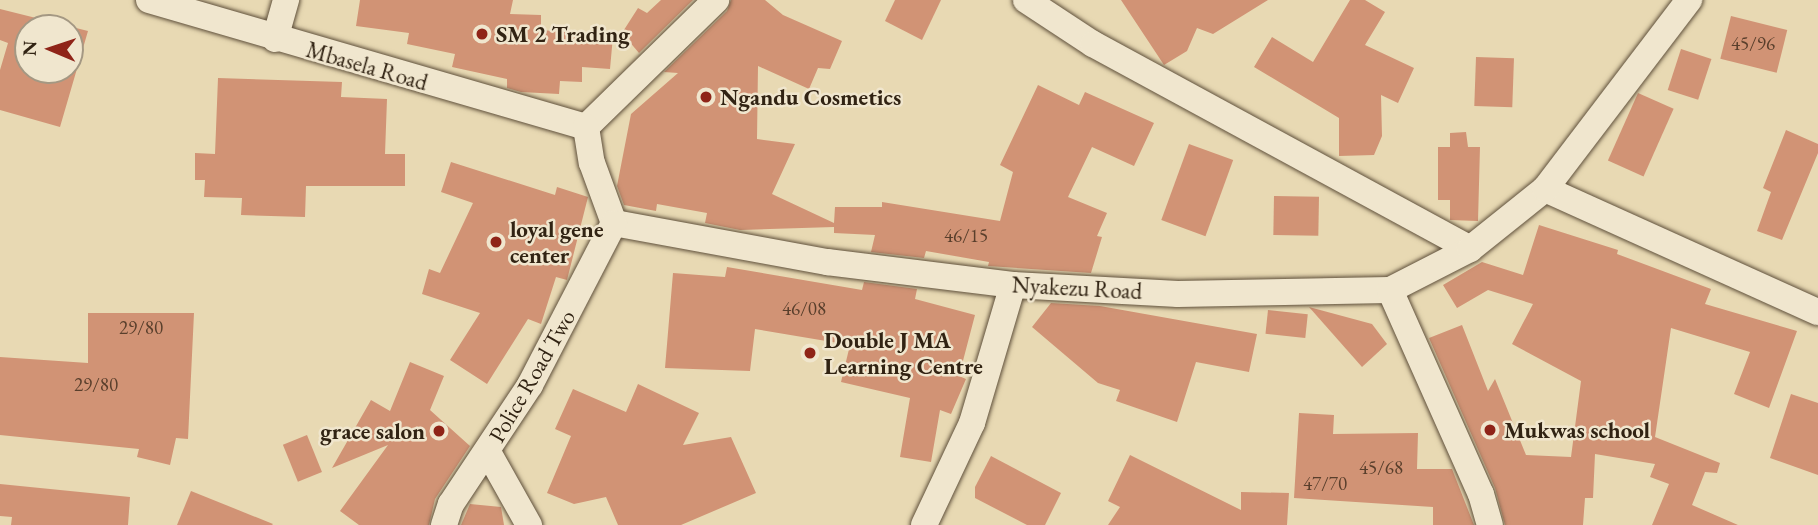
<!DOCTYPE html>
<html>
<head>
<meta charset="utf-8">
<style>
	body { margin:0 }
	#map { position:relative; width:1818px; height:525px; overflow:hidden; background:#e8d9b3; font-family:"EB Garamond",serif }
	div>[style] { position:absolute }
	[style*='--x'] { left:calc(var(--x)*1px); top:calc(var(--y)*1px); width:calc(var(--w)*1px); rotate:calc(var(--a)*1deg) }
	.building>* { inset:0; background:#d19375; transform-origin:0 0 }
	.roads { filter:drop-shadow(0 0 2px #5f503b) drop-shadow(0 0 2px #5f503b) }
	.minor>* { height:26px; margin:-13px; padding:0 13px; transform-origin:13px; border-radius:13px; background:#f0e6ce }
	.dots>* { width:19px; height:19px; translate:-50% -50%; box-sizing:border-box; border:4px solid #f0e6ce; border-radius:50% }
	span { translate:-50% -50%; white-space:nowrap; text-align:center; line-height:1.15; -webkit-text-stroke:5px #f0e6ce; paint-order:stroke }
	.number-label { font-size:19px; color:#593f2c }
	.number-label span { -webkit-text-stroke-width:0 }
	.poi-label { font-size:23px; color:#312313; font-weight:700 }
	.left { translate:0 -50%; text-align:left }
	.right { translate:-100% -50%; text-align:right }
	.street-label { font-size:23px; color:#312313 }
	.north { position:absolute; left:14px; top:14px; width:70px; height:70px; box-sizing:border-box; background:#f0e6ce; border:2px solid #a49883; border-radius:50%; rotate:272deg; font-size:19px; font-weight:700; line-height:28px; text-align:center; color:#312313 }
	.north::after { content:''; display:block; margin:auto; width:24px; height:32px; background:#8f2418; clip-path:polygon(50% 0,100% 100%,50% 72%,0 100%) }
</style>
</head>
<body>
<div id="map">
	<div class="building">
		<div style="clip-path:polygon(360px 0,513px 0,510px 14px,541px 15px,541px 30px,613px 36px,610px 69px,582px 67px,582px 82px,560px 81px,559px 94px,521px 92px,507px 88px,507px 79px,452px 67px,455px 54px,407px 44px,409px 33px,356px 26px)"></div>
		<div style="clip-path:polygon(661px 0,693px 0,639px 53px,622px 33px,638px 8px,647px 13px)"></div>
		<div style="clip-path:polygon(731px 0,765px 0,783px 15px,842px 41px,830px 69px,818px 68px,809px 89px,758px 66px,757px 139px,795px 144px,772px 194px,834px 223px,835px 207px,882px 207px,882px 202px,1000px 221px,1013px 172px,1000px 165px,1038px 85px,1079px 105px,1085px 92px,1154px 123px,1134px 166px,1092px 147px,1068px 197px,1107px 213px,1097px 236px,1102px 237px,1091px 273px,988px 266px,989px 262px,926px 251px,924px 258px,871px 252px,875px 235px,834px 233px,834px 227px,740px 230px,705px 223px,707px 213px,657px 204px,656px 211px,624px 205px,617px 186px,631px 114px,678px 73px,664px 72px,727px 11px)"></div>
		<div style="clip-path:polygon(895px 0,941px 0,922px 40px,885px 21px)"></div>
		<div style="clip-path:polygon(1121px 0,1268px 0,1213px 34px,1197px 28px,1187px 51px,1164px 65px)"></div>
		<div style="clip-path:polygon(1350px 0,1365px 0,1385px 12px,1365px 45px,1414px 68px,1398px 103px,1381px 95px,1382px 136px,1374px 155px,1339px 156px,1339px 118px,1254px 67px,1272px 37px,1313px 62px)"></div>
		<div style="clip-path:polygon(evenodd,0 9px,88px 31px,60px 127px,0 110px,0 70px,8px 43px,0 40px,0 9px,28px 28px,70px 28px,70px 70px,28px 70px,28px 28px)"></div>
		<div style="left:1731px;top:16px;width:58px;height:44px;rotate:14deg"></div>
		<div style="left:1681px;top:49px;width:32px;height:43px;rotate:18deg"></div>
		<div style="left:1476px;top:57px;width:38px;height:49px;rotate:2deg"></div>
		<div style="clip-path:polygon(218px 78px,342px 82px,341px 97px,387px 99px,385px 154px,405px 154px,405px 186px,306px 186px,305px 217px,241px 215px,242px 198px,204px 197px,205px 180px,195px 180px,195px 153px,215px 154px)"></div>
		<div style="left:1638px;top:93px;width:39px;height:74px;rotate:24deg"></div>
		<div style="clip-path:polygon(1786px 130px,1818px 144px,1818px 153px,1782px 240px,1757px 231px,1771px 192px,1763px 188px)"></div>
		<div style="clip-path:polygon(1466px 132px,1468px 147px,1480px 147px,1478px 221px,1450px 220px,1450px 200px,1438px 200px,1438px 147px,1450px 147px,1450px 133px)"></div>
		<div style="left:1189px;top:144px;width:47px;height:81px;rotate:20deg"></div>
		<div style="clip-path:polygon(451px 162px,555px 195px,557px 187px,588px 197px,567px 280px,556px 277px,541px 324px,528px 319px,487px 384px,450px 360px,480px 313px,422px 294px,429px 269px,440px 273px,473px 203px,441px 192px)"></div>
		<div style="left:1274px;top:196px;width:45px;height:39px;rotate:1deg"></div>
		<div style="clip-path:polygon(1539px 225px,1618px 250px,1617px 254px,1711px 289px,1705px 304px,1797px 331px,1769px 408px,1734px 394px,1750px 352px,1671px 328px,1655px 437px,1720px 463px,1717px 473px,1705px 472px,1692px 505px,1738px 525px,1652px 525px,1669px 484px,1650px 477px,1655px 464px,1595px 454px,1593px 498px,1585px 498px,1583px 525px,1505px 525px,1495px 488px,1429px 338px,1462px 325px,1488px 391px,1495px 379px,1526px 455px,1571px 457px,1581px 381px,1512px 344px,1533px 304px,1488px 290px,1457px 308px,1443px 285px,1482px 262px,1523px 275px)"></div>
		<div style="clip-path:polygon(727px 267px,862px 290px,864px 282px,917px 289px,915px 299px,975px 315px,959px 376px,966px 379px,951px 414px,940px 410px,931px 462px,900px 457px,910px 398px,841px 382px,850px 345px,755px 329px,750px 371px,665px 368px,673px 273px,725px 277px)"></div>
		<div style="clip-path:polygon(1051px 303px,1100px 306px,1257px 334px,1249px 372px,1196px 362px,1177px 422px,1116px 401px,1120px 390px,1098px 383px,1032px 327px)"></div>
		<div style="clip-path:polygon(1309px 307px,1372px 324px,1387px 344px,1362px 367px)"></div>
		<div style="left:1268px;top:310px;width:40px;height:24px;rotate:6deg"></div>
		<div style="clip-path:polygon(88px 313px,194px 313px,188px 439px,176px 438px,170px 465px,137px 457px,139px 449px,0 435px,0 357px,88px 363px)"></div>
		<div style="clip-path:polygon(410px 362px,444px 376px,430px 410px,470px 446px,435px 499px,429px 525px,359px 525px,340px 511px,388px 445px,332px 468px,371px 400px,390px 411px)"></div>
		<div style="clip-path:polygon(638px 384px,699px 413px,683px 445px,731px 437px,756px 493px,681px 525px,618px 525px,606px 497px,574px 504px,547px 493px,571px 436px,555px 429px,573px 389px,626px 412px)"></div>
		<div style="clip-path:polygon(1791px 394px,1818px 403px,1818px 475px,1770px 458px)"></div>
		<div style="clip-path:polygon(1299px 413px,1334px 415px,1333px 434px,1418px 433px,1417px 469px,1452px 469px,1474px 525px,1433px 525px,1433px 507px,1294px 498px)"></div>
		<div style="left:307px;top:435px;width:40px;height:26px;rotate:68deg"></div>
		<div style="clip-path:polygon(1130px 455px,1241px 510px,1241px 492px,1289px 493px,1287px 525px,1108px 525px,1120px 507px,1108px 501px)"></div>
		<div style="clip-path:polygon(991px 456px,1061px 493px,1045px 525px,1027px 525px,975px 498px,975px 487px)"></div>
		<div style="clip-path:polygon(0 484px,130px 497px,128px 525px,11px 525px,12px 517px,0 516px)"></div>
		<div style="clip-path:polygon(191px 491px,273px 524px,272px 525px,177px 525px)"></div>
		<div style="clip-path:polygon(470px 504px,501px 507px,504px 525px,461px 525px)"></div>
	</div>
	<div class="roads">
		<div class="minor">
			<div style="--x:149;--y:0;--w:455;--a:16.2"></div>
			<div style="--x:1026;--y:0;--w:80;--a:33.3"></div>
			<div style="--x:1093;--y:44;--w:429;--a:28.5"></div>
			<div style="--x:275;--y:39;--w:41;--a:-74.2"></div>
			<div style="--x:586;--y:127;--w:182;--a:-44.3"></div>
			<div style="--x:586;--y:127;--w:36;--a:81"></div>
			<div style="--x:592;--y:163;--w:64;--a:69.9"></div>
			<div style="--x:1545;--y:189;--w:299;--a:24.3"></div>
			<div style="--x:614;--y:223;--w:217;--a:10.4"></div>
			<div style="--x:827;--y:262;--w:187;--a:7"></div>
			<div style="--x:1013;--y:285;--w:165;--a:3.1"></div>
			<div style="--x:1178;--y:294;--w:212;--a:-1.1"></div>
			<div style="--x:1390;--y:290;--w:223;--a:66"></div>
			<div style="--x:1481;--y:494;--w:32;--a:74"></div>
			<div style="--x:1390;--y:290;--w:90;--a:-27.1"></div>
			<div style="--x:1470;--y:249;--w:96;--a:-38.7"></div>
			<div style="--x:1545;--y:189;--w:238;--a:-52.7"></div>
			<div style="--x:488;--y:452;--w:84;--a:60.7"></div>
			<div style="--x:444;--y:525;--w:22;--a:-72"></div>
			<div style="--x:451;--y:504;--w:143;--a:-56.4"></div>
			<div style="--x:530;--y:385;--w:182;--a:-62.6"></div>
			<div style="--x:924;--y:525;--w:113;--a:-64.8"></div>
			<div style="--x:972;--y:423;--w:144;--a:-73.5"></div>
		</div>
	</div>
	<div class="dots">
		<div style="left:482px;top:34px;background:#8f2418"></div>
		<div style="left:706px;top:97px;background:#8f2418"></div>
		<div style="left:496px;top:242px;background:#8f2418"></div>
		<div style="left:810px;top:353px;background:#8f2418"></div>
		<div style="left:1490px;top:430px;background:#8f2418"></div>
		<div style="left:439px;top:431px;background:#8f2418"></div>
	</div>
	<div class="number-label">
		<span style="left:1753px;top:44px">45/96</span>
		<span style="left:966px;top:236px">46/15</span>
		<span style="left:804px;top:309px">46/08</span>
		<span style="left:141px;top:328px">29/80</span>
		<span style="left:96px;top:385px">29/80</span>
		<span style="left:1381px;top:468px">45/68</span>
		<span style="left:1325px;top:484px">47/70</span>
	</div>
	<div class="poi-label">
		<span class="left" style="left:496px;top:34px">SM 2 Trading</span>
		<span class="left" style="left:720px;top:97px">Ngandu Cosmetics</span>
		<span class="left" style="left:510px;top:242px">loyal gene<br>center</span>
		<span class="left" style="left:824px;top:353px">Double J MA<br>Learning Centre</span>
		<span class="left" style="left:1504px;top:430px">Mukwas school</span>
		<span class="right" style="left:425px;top:431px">grace salon</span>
	</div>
	<div class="street-label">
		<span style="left:367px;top:66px;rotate:16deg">Mbasela Road</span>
		<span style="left:1077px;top:288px;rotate:3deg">Nyakezu Road</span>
		<span style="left:532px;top:376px;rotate:-60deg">Police Road Two</span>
	</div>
	<div class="north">N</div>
</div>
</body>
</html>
